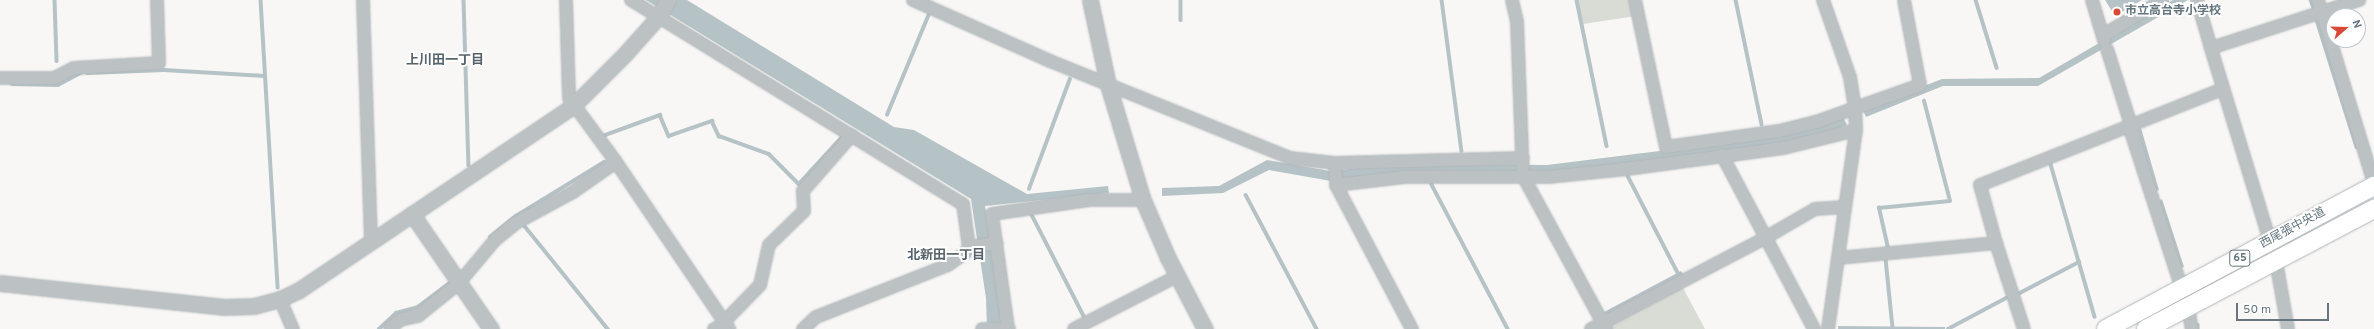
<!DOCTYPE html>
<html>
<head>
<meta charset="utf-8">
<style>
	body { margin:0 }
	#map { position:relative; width:2374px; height:329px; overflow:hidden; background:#f8f7f5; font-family:Overpass,"Noto Sans JP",sans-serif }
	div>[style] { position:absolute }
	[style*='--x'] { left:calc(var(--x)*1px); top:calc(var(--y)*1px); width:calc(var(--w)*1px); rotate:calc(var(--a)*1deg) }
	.green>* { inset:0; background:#d8dcd5 }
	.water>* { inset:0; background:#b6c3c6 }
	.stream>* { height:3.5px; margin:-1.75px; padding:0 1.75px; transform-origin:1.75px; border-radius:1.75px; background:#b6c3c6 }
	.roads { filter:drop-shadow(0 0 1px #b0b6b9) drop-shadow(0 0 1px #b0b6b9) }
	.minor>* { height:12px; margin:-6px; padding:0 6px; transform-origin:6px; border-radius:6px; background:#bcc2c4 }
	.tertiary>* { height:15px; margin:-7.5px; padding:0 7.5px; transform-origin:7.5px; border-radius:7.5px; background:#bcc2c4 }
	.primary>* { height:18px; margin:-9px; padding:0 9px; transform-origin:9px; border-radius:9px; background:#fff }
	.dots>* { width:11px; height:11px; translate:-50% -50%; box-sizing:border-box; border:2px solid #fff; border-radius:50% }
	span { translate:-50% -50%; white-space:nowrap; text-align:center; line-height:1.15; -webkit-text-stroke:4px #fff; paint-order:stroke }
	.shield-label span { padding:1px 3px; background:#fff; border:1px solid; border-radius:3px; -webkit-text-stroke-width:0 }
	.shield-label { font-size:11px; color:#65767e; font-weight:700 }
	.poi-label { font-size:12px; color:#65767e; font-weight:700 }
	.left { translate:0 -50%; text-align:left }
	.street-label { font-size:12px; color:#65767e }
	.neighbourhood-label { font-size:13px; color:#56636a; font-weight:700 }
	.north { position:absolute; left:2326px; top:8px; width:40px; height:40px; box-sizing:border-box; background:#fff; border:1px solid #c1c8cb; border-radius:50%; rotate:70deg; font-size:11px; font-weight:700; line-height:16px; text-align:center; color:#65767e }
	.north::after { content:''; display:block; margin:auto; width:14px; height:18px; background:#d74936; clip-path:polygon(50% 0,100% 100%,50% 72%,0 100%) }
	.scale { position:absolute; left:2236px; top:303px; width:93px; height:18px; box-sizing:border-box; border:2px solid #65767e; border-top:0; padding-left:5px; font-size:12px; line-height:14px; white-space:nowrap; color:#65767e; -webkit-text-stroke:3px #fff; paint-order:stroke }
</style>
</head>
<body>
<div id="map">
	<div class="green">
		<div style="clip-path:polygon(1578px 0,1632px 0,1636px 16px,1583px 24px)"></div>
		<div style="clip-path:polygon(1682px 286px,1705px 329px,1611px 329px,1612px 324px)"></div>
	</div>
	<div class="water">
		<div style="clip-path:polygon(646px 0,687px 0,894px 127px,914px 130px,1027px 194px,1108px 186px,1109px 193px,985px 206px,1000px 293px,1001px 329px,987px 329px,986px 298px,971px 199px)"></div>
		<div style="clip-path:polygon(2105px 0,2142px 0,2115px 16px)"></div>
		<div style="clip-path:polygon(2173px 0,2188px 0,2038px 86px,1943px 86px,1866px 117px,1863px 110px,1942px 79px,2039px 78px)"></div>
		<div style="clip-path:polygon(1843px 117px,1847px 125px,1824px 134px,1782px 143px,1547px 173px,1331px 181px,1269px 170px,1223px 193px,1162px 196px,1162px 188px,1219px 186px,1267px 160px,1330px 171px,1399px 164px,1547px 165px,1780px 136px)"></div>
		<div style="clip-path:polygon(2141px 128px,2159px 190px,2156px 191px,2137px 130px)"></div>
		<div style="clip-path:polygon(2162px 199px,2184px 267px,2180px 268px,2159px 201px)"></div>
		<div style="clip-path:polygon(1681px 271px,1684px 275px,1607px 317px,1604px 312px)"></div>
		<div style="clip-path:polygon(1838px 326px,1945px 327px,1945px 329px,1838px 329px)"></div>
	</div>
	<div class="stream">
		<div style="--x:55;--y:0;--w:61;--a:88.1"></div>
		<div style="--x:261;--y:0;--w:288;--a:86.6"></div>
		<div style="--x:464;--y:0;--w:165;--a:88.3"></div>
		<div style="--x:1181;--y:0;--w:20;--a:90"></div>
		<div style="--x:1442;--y:0;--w:152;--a:82.5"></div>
		<div style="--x:1577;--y:0;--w:149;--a:78.4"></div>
		<div style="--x:1736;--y:0;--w:127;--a:78.2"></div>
		<div style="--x:1976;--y:0;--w:71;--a:72.8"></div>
		<div style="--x:2311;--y:0;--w:9;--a:69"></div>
		<div style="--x:2317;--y:20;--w:133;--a:72.5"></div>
		<div style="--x:87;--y:73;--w:77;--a:-2.2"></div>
		<div style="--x:164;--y:70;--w:100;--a:3.4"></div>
		<div style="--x:12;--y:84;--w:46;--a:1.2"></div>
		<div style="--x:58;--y:85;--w:26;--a:-28"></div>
		<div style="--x:887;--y:115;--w:109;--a:-67.4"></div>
		<div style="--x:603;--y:136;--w:61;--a:-20.2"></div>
		<div style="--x:660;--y:115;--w:23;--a:67"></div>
		<div style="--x:669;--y:136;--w:46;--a:-19.2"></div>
		<div style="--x:712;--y:121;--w:17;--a:65"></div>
		<div style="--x:719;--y:136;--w:53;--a:19.8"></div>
		<div style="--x:769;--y:154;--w:42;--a:45"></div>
		<div style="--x:799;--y:184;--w:64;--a:-47.5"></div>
		<div style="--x:2050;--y:161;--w:162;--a:73.9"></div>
		<div style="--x:1628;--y:176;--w:109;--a:62.7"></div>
		<div style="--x:1431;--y:183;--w:165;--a:62.2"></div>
		<div style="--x:1029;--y:189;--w:117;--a:-69.6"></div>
		<div style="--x:1246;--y:195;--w:152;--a:62.1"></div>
		<div style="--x:1030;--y:211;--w:120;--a:62.8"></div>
		<div style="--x:524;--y:225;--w:134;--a:51.1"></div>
		<div style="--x:490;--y:237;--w:33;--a:-39"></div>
		<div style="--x:516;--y:216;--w:103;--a:-31.5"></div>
		<div style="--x:1888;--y:248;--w:41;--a:-102.7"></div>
		<div style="--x:1879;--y:208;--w:71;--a:-5.6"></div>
		<div style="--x:1950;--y:201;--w:103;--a:-104.6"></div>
		<div style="--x:1886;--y:259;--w:69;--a:84.2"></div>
		<div style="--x:2018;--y:294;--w:69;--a:-27.7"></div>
		<div style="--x:2198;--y:325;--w:4;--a:90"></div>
		<div style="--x:379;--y:329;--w:23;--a:-43"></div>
		<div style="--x:396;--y:313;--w:23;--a:-15"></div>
		<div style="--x:418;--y:307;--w:39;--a:-37"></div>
		<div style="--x:1948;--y:329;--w:66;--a:-28.1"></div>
	</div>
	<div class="roads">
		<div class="minor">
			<div style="--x:363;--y:0;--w:241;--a:88.1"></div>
			<div style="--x:566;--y:0;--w:98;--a:88.2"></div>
			<div style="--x:569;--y:98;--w:79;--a:53.7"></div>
			<div style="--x:616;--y:162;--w:202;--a:55.9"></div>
			<div style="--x:631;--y:0;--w:390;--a:31.6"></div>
			<div style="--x:963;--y:204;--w:43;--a:82.1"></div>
			<div style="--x:969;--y:247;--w:7;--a:124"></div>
			<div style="--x:965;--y:253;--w:21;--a:145"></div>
			<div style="--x:948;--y:265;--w:142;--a:158.5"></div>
			<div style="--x:816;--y:317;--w:18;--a:137"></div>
			<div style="--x:913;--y:0;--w:150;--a:24"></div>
			<div style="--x:1050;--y:61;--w:259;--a:22"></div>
			<div style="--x:1290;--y:158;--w:45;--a:6.3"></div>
			<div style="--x:1335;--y:163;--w:188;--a:-1.5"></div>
			<div style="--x:1512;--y:0;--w:23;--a:77"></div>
			<div style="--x:1517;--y:22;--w:154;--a:87.8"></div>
			<div style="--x:1523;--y:176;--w:174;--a:61.5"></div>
			<div style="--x:1635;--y:0;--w:150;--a:78.1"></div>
			<div style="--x:1666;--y:147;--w:114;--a:-8.1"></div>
			<div style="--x:1779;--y:131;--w:38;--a:-14"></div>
			<div style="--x:1816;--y:122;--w:110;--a:-19.6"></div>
			<div style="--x:1920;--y:85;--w:86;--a:-100.7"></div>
			<div style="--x:1823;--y:0;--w:82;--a:70.7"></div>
			<div style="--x:1850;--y:77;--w:31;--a:81"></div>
			<div style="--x:1855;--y:108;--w:22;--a:87"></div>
			<div style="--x:1856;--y:130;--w:201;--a:98"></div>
			<div style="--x:2092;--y:0;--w:42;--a:73.3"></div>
			<div style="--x:2197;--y:0;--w:50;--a:73.7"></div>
			<div style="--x:2318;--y:0;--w:191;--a:73"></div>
			<div style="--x:2103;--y:35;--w:69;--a:-30.3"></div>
			<div style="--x:2107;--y:49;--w:80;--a:72.5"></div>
			<div style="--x:0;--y:78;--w:54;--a:0"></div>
			<div style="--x:54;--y:78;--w:22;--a:-27"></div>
			<div style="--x:74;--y:68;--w:85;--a:-3.4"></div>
			<div style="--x:159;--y:63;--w:63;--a:-91.8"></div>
			<div style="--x:2129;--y:126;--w:171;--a:72"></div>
			<div style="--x:1722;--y:155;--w:197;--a:62.1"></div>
			<div style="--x:1335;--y:163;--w:22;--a:87"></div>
			<div style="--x:1336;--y:185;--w:163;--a:62.2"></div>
			<div style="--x:1336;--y:185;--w:69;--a:-6.6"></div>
			<div style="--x:1405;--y:177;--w:143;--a:0"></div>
			<div style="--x:1548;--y:177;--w:79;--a:-5.8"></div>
			<div style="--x:1627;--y:169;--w:158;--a:-7.6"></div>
			<div style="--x:1784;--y:148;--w:74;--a:-14"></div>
			<div style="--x:1996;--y:243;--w:60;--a:-105.4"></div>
			<div style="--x:1980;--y:185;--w:261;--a:-21.6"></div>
			<div style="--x:969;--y:247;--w:28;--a:-8"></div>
			<div style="--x:1838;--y:258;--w:159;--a:-5.4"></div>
			<div style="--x:1996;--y:243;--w:90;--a:72"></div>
			<div style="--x:280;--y:299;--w:33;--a:67"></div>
			<div style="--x:2188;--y:307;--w:22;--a:80"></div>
			<div style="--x:724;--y:322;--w:52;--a:-45.8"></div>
			<div style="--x:760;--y:285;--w:41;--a:-77.3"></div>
			<div style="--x:769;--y:245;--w:49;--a:-44.2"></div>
			<div style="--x:804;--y:211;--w:20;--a:-93"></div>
			<div style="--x:803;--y:191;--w:74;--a:-48.8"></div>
			<div style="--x:1008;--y:328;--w:115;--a:-98"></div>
			<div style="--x:992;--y:214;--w:98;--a:-8.2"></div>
			<div style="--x:1089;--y:200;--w:54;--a:0"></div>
			<div style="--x:390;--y:329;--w:13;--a:-42"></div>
			<div style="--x:400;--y:320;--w:18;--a:-13"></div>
			<div style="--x:418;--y:316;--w:53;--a:-38.8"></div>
			<div style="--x:459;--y:283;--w:56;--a:-50.1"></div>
			<div style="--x:495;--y:240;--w:27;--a:-39"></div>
			<div style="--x:516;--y:223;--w:65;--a:-28.5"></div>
			<div style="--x:573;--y:192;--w:52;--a:-34.9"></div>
			<div style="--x:714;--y:329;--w:13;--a:-23"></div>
			<div style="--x:982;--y:329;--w:27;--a:0"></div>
			<div style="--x:1074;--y:329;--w:116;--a:-27.2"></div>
			<div style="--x:1591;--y:329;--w:196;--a:-27.6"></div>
			<div style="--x:1765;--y:238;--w:58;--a:-30.1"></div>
			<div style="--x:1815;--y:209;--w:30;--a:-4"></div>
			<div style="--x:2288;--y:329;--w:69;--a:-100"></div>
			<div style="--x:2276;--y:261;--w:223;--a:-107"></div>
			<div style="--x:2211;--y:48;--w:156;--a:-18"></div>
		</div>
		<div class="tertiary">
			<div style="--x:1090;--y:0;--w:87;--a:78"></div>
			<div style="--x:1108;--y:85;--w:120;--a:73.1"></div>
			<div style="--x:1143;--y:200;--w:63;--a:66.7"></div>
			<div style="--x:1168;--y:258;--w:80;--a:62.5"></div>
			<div style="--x:412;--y:214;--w:140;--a:55.5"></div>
			<div style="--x:0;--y:283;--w:224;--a:6.1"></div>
			<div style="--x:223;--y:307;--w:31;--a:-2"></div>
			<div style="--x:254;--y:306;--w:27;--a:-15"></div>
			<div style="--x:280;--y:299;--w:21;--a:-25"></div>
			<div style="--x:299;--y:290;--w:331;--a:-33.9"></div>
			<div style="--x:574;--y:105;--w:72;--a:-45"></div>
			<div style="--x:625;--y:54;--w:50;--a:-48.3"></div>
			<div style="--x:658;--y:17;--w:20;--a:-60"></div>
		</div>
		<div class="primary">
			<div style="--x:2106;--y:329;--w:304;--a:-28.1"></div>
			<div style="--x:2146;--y:329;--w:258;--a:-27.8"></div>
		</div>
	</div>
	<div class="dots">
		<div style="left:2117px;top:12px;background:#d74936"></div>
	</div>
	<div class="shield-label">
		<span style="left:2240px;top:258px">65</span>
	</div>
	<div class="poi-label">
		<span class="left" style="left:2125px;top:12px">市立高台寺小学校</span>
	</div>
	<div class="street-label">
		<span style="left:2293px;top:229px;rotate:-28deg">西尾張中央道</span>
	</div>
	<div class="neighbourhood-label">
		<span style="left:445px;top:61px">上川田一丁目</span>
		<span style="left:946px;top:256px">北新田一丁目</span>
	</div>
	<div class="north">N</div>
	<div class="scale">50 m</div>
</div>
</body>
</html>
